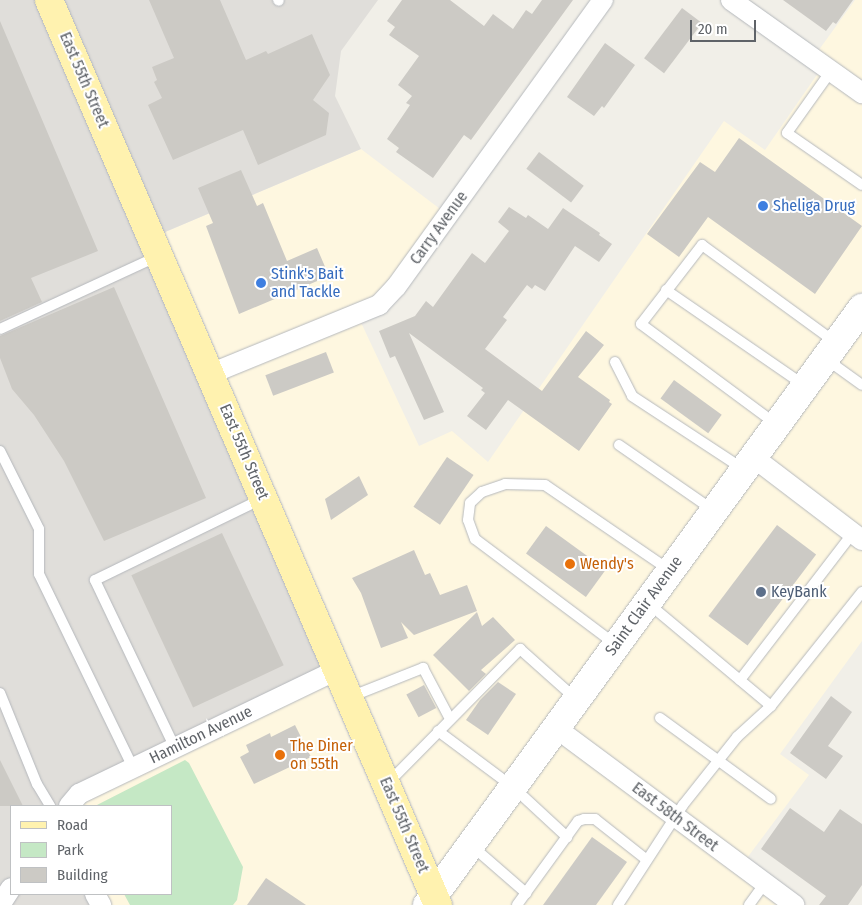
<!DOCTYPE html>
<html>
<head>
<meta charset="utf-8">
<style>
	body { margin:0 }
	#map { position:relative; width:862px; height:905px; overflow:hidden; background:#f1efe8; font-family:"Fira Sans Condensed",sans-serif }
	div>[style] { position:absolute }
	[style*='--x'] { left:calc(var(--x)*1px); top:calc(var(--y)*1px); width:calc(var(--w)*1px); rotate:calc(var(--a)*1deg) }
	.commercial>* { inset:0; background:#fef7e0 }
	.industrial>* { inset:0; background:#e0deda }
	.green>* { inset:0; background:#c5e8c5 }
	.building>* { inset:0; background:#cccac5; transform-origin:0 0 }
	.roads { filter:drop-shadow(0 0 1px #b5b8bc) drop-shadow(0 0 1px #b5b8bc) }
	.service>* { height:10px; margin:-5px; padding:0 5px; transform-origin:5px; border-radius:5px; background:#fff }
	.minor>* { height:20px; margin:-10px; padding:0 10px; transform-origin:10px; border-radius:10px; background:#fff }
	.secondary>* { height:28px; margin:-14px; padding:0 14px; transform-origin:14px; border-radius:14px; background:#fff }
	.primary>* { height:28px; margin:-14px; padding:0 14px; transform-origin:14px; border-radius:14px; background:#fff2af }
	.dots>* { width:14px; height:14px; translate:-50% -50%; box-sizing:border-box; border:2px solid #fff; border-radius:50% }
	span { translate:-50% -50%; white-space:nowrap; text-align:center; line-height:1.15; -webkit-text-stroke:4px #fff; paint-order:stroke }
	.street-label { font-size:16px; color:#5f6368 }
	.shop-label { font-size:16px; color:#366cbe }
	.left { translate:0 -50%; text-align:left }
	.food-label { font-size:16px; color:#c56008 }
	.service-label { font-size:16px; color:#4e5e75 }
	.legend { position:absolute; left:10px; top:805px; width:162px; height:90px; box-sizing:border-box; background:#fff; border:1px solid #bfc1c3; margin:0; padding:6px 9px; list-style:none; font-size:15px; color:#5f6368 }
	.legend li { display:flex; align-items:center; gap:10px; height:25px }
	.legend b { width:25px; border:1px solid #bfc1c3 }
	.scale { position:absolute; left:690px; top:20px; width:66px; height:22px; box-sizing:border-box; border:2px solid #5f6368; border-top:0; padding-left:6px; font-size:15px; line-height:18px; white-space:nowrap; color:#5f6368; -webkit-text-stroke:4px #fff; paint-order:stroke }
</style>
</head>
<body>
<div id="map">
	<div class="commercial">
		<div style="clip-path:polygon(855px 0,862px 0,862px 641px,780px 754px,809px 775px,741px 866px,783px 897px,777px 905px,101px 905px,95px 894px,171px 894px,171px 806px,69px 806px,151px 238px,361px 149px,448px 215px,396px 287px,357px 314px,419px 446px,452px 431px,488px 462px,724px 121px,765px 150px,823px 66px,813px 58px)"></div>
	</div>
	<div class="industrial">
		<div style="clip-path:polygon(0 0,378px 0,341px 51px,335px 96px,361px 149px,151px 238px,337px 670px,69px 806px,11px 806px,11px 894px,95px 894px,101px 905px,0 905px)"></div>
	</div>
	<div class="green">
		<div style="clip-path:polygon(185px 760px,189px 763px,243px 867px,237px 900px,233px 905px,130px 905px,124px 894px,171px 894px,171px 806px,95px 806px)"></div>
	</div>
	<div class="building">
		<div style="clip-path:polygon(149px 0,220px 0,246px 60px,266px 51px,268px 54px,312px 34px,330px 75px,313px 100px,329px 113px,326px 135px,258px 165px,243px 130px,173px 160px,148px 105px,162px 98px,154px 82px,157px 80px,152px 67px,174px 58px)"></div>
		<div style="clip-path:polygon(402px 0,450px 0,484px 26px,493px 14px,513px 29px,526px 10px,532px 14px,542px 0,573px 0,471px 140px,464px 135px,433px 178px,396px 152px,399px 148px,387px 139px,410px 105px,406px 103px,412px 96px,398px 85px,419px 56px,389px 35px,395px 27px,387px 21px)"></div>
		<div style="clip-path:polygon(783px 0,853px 0,836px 24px,833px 22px,826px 31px)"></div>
		<div style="left:682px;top:8px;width:25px;height:63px;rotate:37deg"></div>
		<div style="clip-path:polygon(0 21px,98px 251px,31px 278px,42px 302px,0 321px)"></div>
		<div style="clip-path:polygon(605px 43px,635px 65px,604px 108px,602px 106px,594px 116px,567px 97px)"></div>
		<div style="clip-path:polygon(739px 138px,862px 226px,815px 294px,708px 217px,679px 257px,647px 234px,700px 162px,715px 172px)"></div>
		<div style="left:539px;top:152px;width:56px;height:21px;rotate:37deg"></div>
		<div style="clip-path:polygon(241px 170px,257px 206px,263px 203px,287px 261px,317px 248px,329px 276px,239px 314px,206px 226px,213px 223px,198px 188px)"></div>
		<div style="clip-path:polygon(509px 207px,526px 218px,528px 215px,548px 229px,563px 208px,600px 233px,599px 235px,612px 244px,599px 262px,575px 246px,545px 291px,535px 285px,532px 289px,527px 285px,503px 317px,507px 320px,485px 349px,542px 391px,586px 331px,604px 345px,578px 377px,610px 400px,609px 402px,612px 404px,579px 451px,508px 400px,486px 430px,467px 416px,485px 393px,481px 390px,483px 388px,409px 333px,444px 412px,424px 420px,395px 356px,390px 358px,379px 331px,415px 316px,426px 301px,433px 307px,472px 253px,485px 263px,509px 231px,498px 222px)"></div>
		<div style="clip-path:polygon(114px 287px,206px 498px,104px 541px,64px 461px,34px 415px,12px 389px,0 358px,0 336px)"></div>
		<div style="left:326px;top:352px;width:22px;height:65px;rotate:69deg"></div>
		<div style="left:674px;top:380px;width:59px;height:23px;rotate:36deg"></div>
		<div style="left:447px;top:457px;width:32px;height:60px;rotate:34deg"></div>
		<div style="clip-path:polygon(359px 476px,368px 495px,331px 520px,325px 499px)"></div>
		<div style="left:777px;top:525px;width:49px;height:114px;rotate:37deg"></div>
		<div style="left:546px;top:526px;width:74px;height:34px;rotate:36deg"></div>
		<div style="left:222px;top:533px;width:146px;height:100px;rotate:65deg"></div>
		<div style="clip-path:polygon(414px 550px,425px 575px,430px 573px,440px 595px,467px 585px,477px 611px,414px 635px,401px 622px,408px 638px,381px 648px,361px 593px,352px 578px)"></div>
		<div style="clip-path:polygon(477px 612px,482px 626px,493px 617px,515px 640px,481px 670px,486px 674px,469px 691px,433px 655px)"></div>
		<div style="clip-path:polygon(498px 682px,516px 694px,488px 735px,466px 720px,480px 700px)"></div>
		<div style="left:424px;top:685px;width:26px;height:20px;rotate:62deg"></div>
		<div style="clip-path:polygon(831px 696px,852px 712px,828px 746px,843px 756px,826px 779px,790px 753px)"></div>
		<div style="clip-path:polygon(295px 725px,311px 757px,254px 784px,240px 757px,249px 752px,246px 745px,270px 733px,271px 737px)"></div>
		<div style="clip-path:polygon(0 760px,23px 806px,0 806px)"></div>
		<div style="clip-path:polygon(790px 808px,824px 832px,840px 809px,862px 824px,862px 885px,848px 905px,819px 905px,826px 896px,761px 849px)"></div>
		<div style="clip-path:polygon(592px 837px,627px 862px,596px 905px,543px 905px)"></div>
		<div style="clip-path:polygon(266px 878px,306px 905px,247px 905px)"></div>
	</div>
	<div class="roads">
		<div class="service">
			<div style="--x:278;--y:0;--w:1;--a:45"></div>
			<div style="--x:831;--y:71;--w:76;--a:125.4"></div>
			<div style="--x:787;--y:133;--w:91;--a:34.7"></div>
			<div style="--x:666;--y:290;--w:169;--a:34.6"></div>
			<div style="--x:0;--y:329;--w:174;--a:-24.8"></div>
			<div style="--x:826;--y:359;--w:44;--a:35.8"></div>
			<div style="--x:615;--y:362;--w:38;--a:63"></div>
			<div style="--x:632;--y:396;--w:133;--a:33.3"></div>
			<div style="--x:776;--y:424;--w:168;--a:-143.5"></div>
			<div style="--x:641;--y:324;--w:100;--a:-52.3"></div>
			<div style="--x:702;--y:245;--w:165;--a:36.1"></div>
			<div style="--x:619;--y:445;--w:114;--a:34.7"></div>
			<div style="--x:0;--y:451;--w:87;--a:63.4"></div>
			<div style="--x:39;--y:529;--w:45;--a:90"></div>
			<div style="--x:39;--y:574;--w:216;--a:64.1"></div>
			<div style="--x:649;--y:604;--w:159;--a:39.9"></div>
			<div style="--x:615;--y:644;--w:175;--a:-143.1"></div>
			<div style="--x:475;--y:539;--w:20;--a:-110"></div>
			<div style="--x:468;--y:520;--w:17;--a:-83"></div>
			<div style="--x:470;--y:503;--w:16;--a:-43"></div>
			<div style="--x:482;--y:492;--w:24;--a:-19"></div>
			<div style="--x:505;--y:484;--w:40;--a:1.4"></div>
			<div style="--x:545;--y:485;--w:150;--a:34.4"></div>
			<div style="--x:740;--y:680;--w:185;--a:-52.5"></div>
			<div style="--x:0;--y:693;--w:98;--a:67.9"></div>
			<div style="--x:37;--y:784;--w:26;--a:59"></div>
			<div style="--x:350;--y:697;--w:79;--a:-21.7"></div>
			<div style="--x:423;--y:668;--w:58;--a:62.1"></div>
			<div style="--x:660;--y:718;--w:137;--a:36.1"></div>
			<div style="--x:438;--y:731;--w:94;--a:36.7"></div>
			<div style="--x:513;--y:787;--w:74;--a:42.8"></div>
			<div style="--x:175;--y:748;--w:186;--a:-115.5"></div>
			<div style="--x:95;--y:580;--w:186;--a:-25.9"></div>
			<div style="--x:387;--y:784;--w:190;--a:-45.4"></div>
			<div style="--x:520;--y:649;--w:74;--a:41.7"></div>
			<div style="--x:472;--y:846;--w:72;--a:41"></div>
			<div style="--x:517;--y:905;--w:104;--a:-54"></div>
			<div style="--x:578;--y:821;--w:6;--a:-18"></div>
			<div style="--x:584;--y:819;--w:11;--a:0"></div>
			<div style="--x:595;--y:819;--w:66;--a:38.3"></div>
			<div style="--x:618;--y:905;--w:119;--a:-57"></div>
			<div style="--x:683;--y:805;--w:87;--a:-51.5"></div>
			<div style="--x:737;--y:737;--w:46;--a:-42.4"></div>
			<div style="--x:771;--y:706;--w:146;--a:-51.4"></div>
			<div style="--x:749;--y:905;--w:27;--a:-54"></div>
		</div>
		<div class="minor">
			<div style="--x:731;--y:0;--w:161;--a:35.4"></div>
			<div style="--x:210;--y:374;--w:183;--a:-22.2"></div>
			<div style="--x:379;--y:305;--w:25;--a:-47"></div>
			<div style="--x:396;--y:287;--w:354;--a:-54.2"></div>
			<div style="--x:753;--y:457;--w:137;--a:37.3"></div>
			<div style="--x:556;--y:728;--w:297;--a:36.6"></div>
			<div style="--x:69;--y:806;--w:16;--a:-50"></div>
			<div style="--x:79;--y:794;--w:286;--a:-25.7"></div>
			<div style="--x:95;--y:894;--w:13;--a:61"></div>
			<div style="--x:0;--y:905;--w:20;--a:-57"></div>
		</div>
		<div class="secondary">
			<div style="--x:427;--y:905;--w:739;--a:-53.92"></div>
		</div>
		<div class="primary">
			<div style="--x:49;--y:0;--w:985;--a:66.74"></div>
		</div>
	</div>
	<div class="dots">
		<div style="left:763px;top:206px;background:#3f7fe0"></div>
		<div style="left:261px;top:283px;background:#3f7fe0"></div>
		<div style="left:570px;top:564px;background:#e8710a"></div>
		<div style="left:761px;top:592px;background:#5c6f8a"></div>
		<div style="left:280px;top:755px;background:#e8710a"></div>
	</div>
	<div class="street-label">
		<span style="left:84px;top:80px;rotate:67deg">East 55th Street</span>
		<span style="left:439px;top:228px;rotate:-54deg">Carry Avenue</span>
		<span style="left:244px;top:452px;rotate:67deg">East 55th Street</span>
		<span style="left:644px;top:606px;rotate:-54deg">Saint Clair Avenue</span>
		<span style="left:201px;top:735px;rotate:-26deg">Hamilton Avenue</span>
		<span style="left:675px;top:817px;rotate:37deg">East 58th Street</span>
		<span style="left:404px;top:825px;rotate:67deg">East 55th Street</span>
	</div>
	<div class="shop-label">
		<span class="left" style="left:773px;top:206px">Sheliga Drug</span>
		<span class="left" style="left:271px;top:283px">Stink's Bait<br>and Tackle</span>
	</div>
	<div class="food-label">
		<span class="left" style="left:580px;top:564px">Wendy's</span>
		<span class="left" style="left:290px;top:755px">The Diner<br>on 55th</span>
	</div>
	<div class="service-label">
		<span class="left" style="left:771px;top:592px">KeyBank</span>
	</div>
	<ul class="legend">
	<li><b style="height:6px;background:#fff2af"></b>Road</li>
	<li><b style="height:14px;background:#c5e8c5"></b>Park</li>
	<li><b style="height:14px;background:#cccac5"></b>Building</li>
	</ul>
	<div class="scale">20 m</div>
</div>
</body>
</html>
